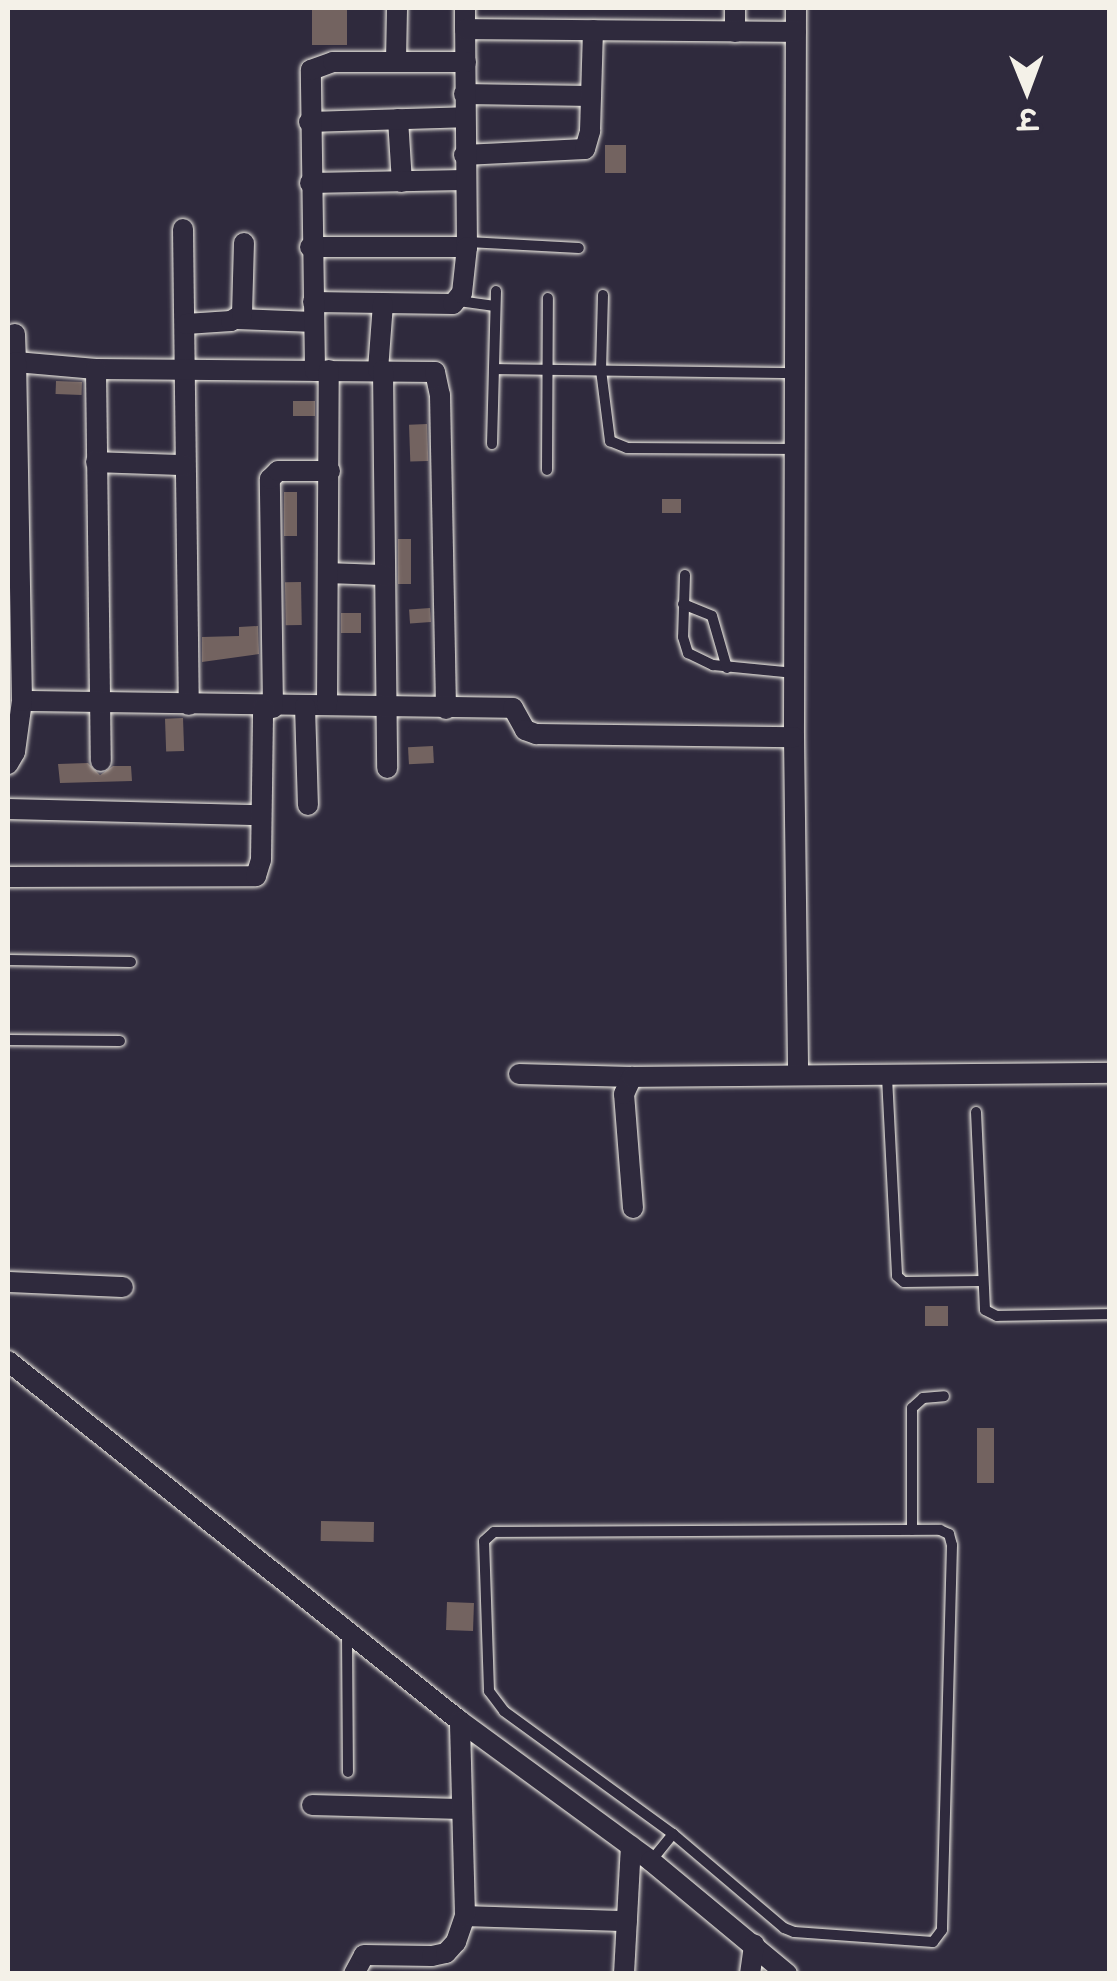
<!DOCTYPE html>
<html>
<head>
<meta charset="utf-8">
<style>
	body { margin:0 }
	#map { position:relative; width:1117px; height:1981px; overflow:hidden; background:#2f2a3d; font-family:"Playpen Sans","Playpen Sans Deva",sans-serif }
	div>[style] { position:absolute }
	[style*='--x'] { left:calc(var(--x)*1px); top:calc(var(--y)*1px); width:calc(var(--w)*1px); rotate:calc(var(--a)*1deg) }
	.building>* { inset:0; background:#736360; transform-origin:0 0 }
	.roads { filter:drop-shadow(0 0 2px #f4f1e8) drop-shadow(0 0 2px #f4f1e8) }
	.service>* { height:10px; margin:-5px; padding:0 5px; transform-origin:5px; border-radius:5px; background:#2f2a3d }
	.minor>* { height:20px; margin:-10px; padding:0 10px; transform-origin:10px; border-radius:10px; background:#2f2a3d }
	span { translate:-50% -50%; white-space:nowrap; text-align:center; line-height:1.15; -webkit-text-stroke:9px #2f2a3d; paint-order:stroke }
	.frame { position:absolute; inset:0; border:10px solid #f4f1e8; pointer-events:none }
	.north { position:absolute; left:977px; top:40px; width:100px; height:100px; -webkit-text-stroke:8px #2f2a3d; paint-order:stroke; rotate:179deg; font-size:28px; font-weight:700; line-height:40px; text-align:center; color:#f4f1e8 }
	.north::after { content:''; display:block; margin:auto; width:35px; height:45px; background:#f4f1e8; clip-path:polygon(50% 0,100% 100%,50% 72%,0 100%) }
</style>
</head>
<body>
<div id="map">
	<div class="building">
		<div style="left:312px;top:8px;width:35px;height:37px"></div>
		<div style="left:626px;top:145px;width:28px;height:21px;rotate:90deg"></div>
		<div style="left:56px;top:381px;width:26px;height:13px;rotate:2deg"></div>
		<div style="left:315px;top:401px;width:15px;height:22px;rotate:90deg"></div>
		<div style="left:427px;top:424px;width:37px;height:18px;rotate:88deg"></div>
		<div style="left:284px;top:492px;width:13px;height:44px"></div>
		<div style="left:662px;top:499px;width:19px;height:14px"></div>
		<div style="left:398px;top:539px;width:13px;height:45px"></div>
		<div style="left:301px;top:582px;width:43px;height:16px;rotate:89deg"></div>
		<div style="left:430px;top:608px;width:14px;height:21px;rotate:86deg"></div>
		<div style="left:341px;top:613px;width:20px;height:20px"></div>
		<div style="clip-path:polygon(258px 626px,259px 654px,202px 662px,202px 637px,239px 636px,239px 627px)"></div>
		<div style="left:183px;top:718px;width:33px;height:18px;rotate:88deg"></div>
		<div style="left:433px;top:746px;width:17px;height:25px;rotate:87deg"></div>
		<div style="clip-path:polygon(88px 763px,100px 775px,113px 766px,131px 766px,132px 781px,60px 783px,58px 764px)"></div>
		<div style="left:925px;top:1306px;width:23px;height:20px"></div>
		<div style="left:977px;top:1428px;width:17px;height:55px"></div>
		<div style="left:321px;top:1521px;width:53px;height:20px;rotate:1deg"></div>
		<div style="left:447px;top:1602px;width:27px;height:28px;rotate:2deg"></div>
	</div>
	<div class="roads">
		<div class="service">
			<div style="--x:468;--y:242;--w:111;--a:3.1"></div>
			<div style="--x:603;--y:295;--w:75;--a:91.5"></div>
			<div style="--x:601;--y:370;--w:72;--a:82.8"></div>
			<div style="--x:610;--y:441;--w:18;--a:22"></div>
			<div style="--x:627;--y:448;--w:168;--a:0.3"></div>
			<div style="--x:459;--y:301;--w:36;--a:8"></div>
			<div style="--x:494;--y:369;--w:301;--a:0.8"></div>
			<div style="--x:492;--y:444;--w:153;--a:-88.5"></div>
			<div style="--x:547;--y:470;--w:172;--a:-89.7"></div>
			<div style="--x:685;--y:575;--w:62;--a:91.8"></div>
			<div style="--x:683;--y:637;--w:17;--a:73"></div>
			<div style="--x:688;--y:653;--w:28;--a:26"></div>
			<div style="--x:713;--y:665;--w:82;--a:5.6"></div>
			<div style="--x:683;--y:604;--w:31;--a:22"></div>
			<div style="--x:712;--y:616;--w:54;--a:73.9"></div>
			<div style="--x:8;--y:960;--w:123;--a:0.9"></div>
			<div style="--x:8;--y:1040;--w:112;--a:0.5"></div>
			<div style="--x:887;--y:1077;--w:199;--a:87.1"></div>
			<div style="--x:897;--y:1276;--w:9;--a:41"></div>
			<div style="--x:904;--y:1282;--w:78;--a:-0.7"></div>
			<div style="--x:976;--y:1112;--w:198;--a:87.4"></div>
			<div style="--x:985;--y:1310;--w:13;--a:27"></div>
			<div style="--x:997;--y:1316;--w:113;--a:-1"></div>
			<div style="--x:912;--y:1530;--w:122;--a:-90"></div>
			<div style="--x:912;--y:1408;--w:15;--a:-42"></div>
			<div style="--x:923;--y:1398;--w:21;--a:-5"></div>
			<div style="--x:940;--y:1530;--w:10;--a:24"></div>
			<div style="--x:949;--y:1534;--w:11;--a:75"></div>
			<div style="--x:952;--y:1545;--w:385;--a:91.5"></div>
			<div style="--x:942;--y:1930;--w:15;--a:127"></div>
			<div style="--x:933;--y:1942;--w:139;--a:-175.9"></div>
			<div style="--x:794;--y:1932;--w:11;--a:-158"></div>
			<div style="--x:784;--y:1928;--w:145;--a:-139.7"></div>
			<div style="--x:673;--y:1834;--w:209;--a:-144"></div>
			<div style="--x:504;--y:1711;--w:25;--a:-127"></div>
			<div style="--x:489;--y:1691;--w:150;--a:-91.9"></div>
			<div style="--x:484;--y:1541;--w:13;--a:-42"></div>
			<div style="--x:494;--y:1532;--w:446;--a:-0.3"></div>
			<div style="--x:347;--y:1634;--w:138;--a:89.6"></div>
			<div style="--x:651;--y:1861;--w:35;--a:-51"></div>
		</div>
		<div class="minor">
			<div style="--x:465;--y:8;--w:21;--a:90"></div>
			<div style="--x:796;--y:8;--w:729;--a:90.16"></div>
			<div style="--x:794;--y:737;--w:337;--a:89.3"></div>
			<div style="--x:735;--y:32;--w:24;--a:-90"></div>
			<div style="--x:396;--y:61;--w:53;--a:-88.9"></div>
			<div style="--x:464;--y:94;--w:127;--a:0.9"></div>
			<div style="--x:398;--y:119;--w:63;--a:86.4"></div>
			<div style="--x:309;--y:122;--w:155;--a:-1.8"></div>
			<div style="--x:464;--y:155;--w:121;--a:-2.8"></div>
			<div style="--x:585;--y:149;--w:19;--a:-74"></div>
			<div style="--x:590;--y:131;--w:101;--a:-88.3"></div>
			<div style="--x:310;--y:183;--w:154;--a:-1.1"></div>
			<div style="--x:183;--y:229;--w:476;--a:89.3"></div>
			<div style="--x:310;--y:247;--w:157;--a:0"></div>
			<div style="--x:467;--y:247;--w:218;--a:-90.5"></div>
			<div style="--x:465;--y:29;--w:331;--a:0.5"></div>
			<div style="--x:313;--y:302;--w:140;--a:0.8"></div>
			<div style="--x:453;--y:304;--w:14;--a:-51"></div>
			<div style="--x:462;--y:293;--w:46;--a:-83.8"></div>
			<div style="--x:237;--y:319;--w:77;--a:2.2"></div>
			<div style="--x:186;--y:324;--w:45;--a:-3.8"></div>
			<div style="--x:231;--y:321;--w:13;--a:-32"></div>
			<div style="--x:242;--y:314;--w:71;--a:-88.4"></div>
			<div style="--x:15;--y:334;--w:28;--a:88"></div>
			<div style="--x:16;--y:362;--w:80;--a:5"></div>
			<div style="--x:96;--y:369;--w:339;--a:0.5"></div>
			<div style="--x:435;--y:372;--w:24;--a:78"></div>
			<div style="--x:440;--y:395;--w:314;--a:88.9"></div>
			<div style="--x:96;--y:369;--w:392;--a:89.3"></div>
			<div style="--x:378;--y:370;--w:66;--a:-85.7"></div>
			<div style="--x:383;--y:370;--w:398;--a:89.4"></div>
			<div style="--x:315;--y:371;--w:301;--a:-90.8"></div>
			<div style="--x:311;--y:70;--w:23;--a:-20"></div>
			<div style="--x:333;--y:62;--w:133;--a:0"></div>
			<div style="--x:96;--y:462;--w:88;--a:2"></div>
			<div style="--x:330;--y:573;--w:55;--a:2.1"></div>
			<div style="--x:22;--y:701;--w:491;--a:0.8"></div>
			<div style="--x:513;--y:708;--w:25;--a:61"></div>
			<div style="--x:525;--y:730;--w:12;--a:20"></div>
			<div style="--x:536;--y:734;--w:258;--a:0.7"></div>
			<div style="--x:327;--y:705;--w:335;--a:-89.7"></div>
			<div style="--x:305;--y:706;--w:99;--a:88.3"></div>
			<div style="--x:273;--y:708;--w:229;--a:-90.8"></div>
			<div style="--x:270;--y:479;--w:11;--a:-45"></div>
			<div style="--x:278;--y:471;--w:52;--a:0"></div>
			<div style="--x:8;--y:764;--w:14;--a:-60"></div>
			<div style="--x:15;--y:752;--w:51;--a:-82.2"></div>
			<div style="--x:22;--y:701;--w:339;--a:-91"></div>
			<div style="--x:8;--y:809;--w:253;--a:1.4"></div>
			<div style="--x:8;--y:877;--w:248;--a:-0.2"></div>
			<div style="--x:256;--y:876;--w:17;--a:-73"></div>
			<div style="--x:261;--y:860;--w:152;--a:-89.2"></div>
			<div style="--x:519;--y:1074;--w:113;--a:1.5"></div>
			<div style="--x:633;--y:1208;--w:114;--a:-94.5"></div>
			<div style="--x:624;--y:1094;--w:19;--a:-65"></div>
			<div style="--x:632;--y:1077;--w:478;--a:-0.5"></div>
			<div style="--x:8;--y:1282;--w:115;--a:2.5"></div>
			<div style="--x:8;--y:1361;--w:578;--a:38.54"></div>
			<div style="--x:460;--y:1721;--w:237;--a:36.2"></div>
			<div style="--x:651;--y:1861;--w:177;--a:39.7"></div>
			<div style="--x:312;--y:1805;--w:148;--a:1.5"></div>
			<div style="--x:465;--y:1916;--w:162;--a:1.8"></div>
			<div style="--x:354;--y:1974;--w:21;--a:-62"></div>
			<div style="--x:364;--y:1955;--w:68;--a:0.8"></div>
			<div style="--x:432;--y:1956;--w:14;--a:-12"></div>
			<div style="--x:446;--y:1953;--w:15;--a:-48"></div>
			<div style="--x:456;--y:1942;--w:28;--a:-71"></div>
			<div style="--x:465;--y:1916;--w:195;--a:-91.5"></div>
			<div style="--x:624;--y:1974;--w:128;--a:-86.9"></div>
			<div style="--x:750;--y:1974;--w:30;--a:-82"></div>
		</div>
	</div>
	<div class="frame"></div>
	<div class="north">उ</div>
</div>
</body>
</html>
